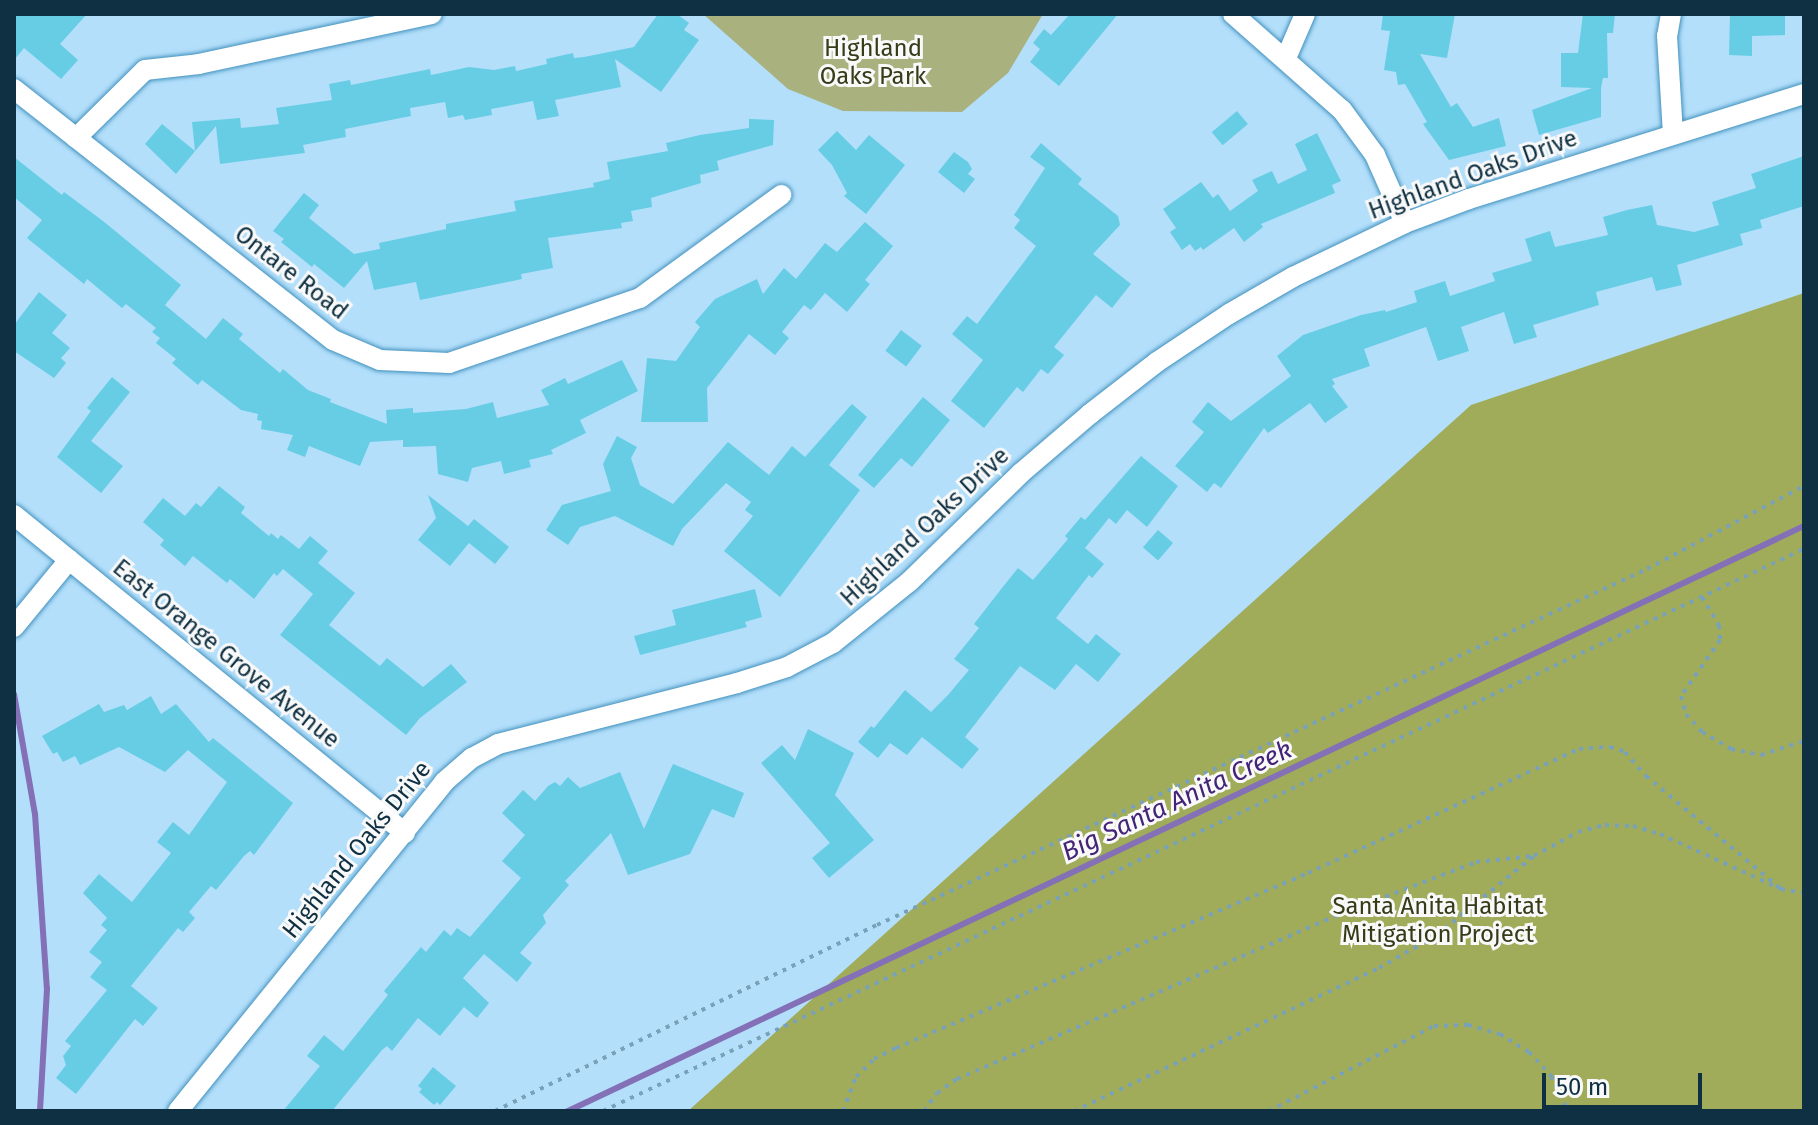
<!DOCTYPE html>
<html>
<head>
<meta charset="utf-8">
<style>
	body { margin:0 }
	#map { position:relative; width:1818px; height:1125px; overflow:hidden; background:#b3dffb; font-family:"Fira Sans",sans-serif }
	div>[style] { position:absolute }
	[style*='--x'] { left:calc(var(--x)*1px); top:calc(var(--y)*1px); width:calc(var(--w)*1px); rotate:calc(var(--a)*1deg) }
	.green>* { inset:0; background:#a9b17e }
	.forest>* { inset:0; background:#a0ac5a }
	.stream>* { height:6px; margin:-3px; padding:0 3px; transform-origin:3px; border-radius:3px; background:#8370b6 }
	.building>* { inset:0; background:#67cde5; transform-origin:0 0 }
	.path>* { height:4px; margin-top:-2px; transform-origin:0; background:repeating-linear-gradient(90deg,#79a2ba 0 4px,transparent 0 10px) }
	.roads { filter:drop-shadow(0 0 2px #4291bd) drop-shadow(0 0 2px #4291bd) }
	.minor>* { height:20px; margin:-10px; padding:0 10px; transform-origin:10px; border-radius:10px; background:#fff }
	span { translate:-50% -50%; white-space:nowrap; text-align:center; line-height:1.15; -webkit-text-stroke:6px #f9f9f9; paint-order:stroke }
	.park-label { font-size:24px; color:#363b18 }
	.street-label { font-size:24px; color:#0e3042 }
	.water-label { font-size:26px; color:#442479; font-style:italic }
	.frame { position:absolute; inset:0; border:16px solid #0e3042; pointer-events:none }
	.scale { position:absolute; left:1542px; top:1073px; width:160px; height:36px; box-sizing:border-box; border:4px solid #0e3042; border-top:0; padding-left:10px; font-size:24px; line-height:28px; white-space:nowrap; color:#0e3042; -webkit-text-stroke:6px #f9f9f9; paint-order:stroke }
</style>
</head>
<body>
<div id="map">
	<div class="green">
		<div style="clip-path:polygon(703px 14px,1043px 14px,1008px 73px,962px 112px,843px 111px,788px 89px)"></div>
	</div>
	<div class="forest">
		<div style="clip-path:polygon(1804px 293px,1804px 1111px,688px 1111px,1471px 405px)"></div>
	</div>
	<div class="stream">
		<div style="--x:14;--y:694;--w:122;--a:80.1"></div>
		<div style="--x:35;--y:814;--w:175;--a:86.1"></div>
		<div style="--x:47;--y:989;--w:122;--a:93.3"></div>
		<div style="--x:568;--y:1111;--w:1367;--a:-25.33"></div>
	</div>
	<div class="building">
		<div style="clip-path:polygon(14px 14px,87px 14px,60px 44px,78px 60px,61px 79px,24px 48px,14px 60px)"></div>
		<div style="clip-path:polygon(658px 14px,677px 14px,689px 23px,684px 30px,699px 40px,661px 92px,615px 59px,621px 87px,555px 100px,559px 116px,537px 120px,533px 101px,491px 109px,492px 115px,465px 120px,463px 115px,448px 118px,445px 102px,410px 108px,411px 116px,345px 129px,346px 137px,303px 145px,305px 153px,220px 164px,216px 126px,176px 174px,145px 144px,162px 124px,195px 151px,192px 122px,240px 118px,241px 128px,279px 124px,276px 108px,332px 100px,329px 84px,350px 80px,351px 85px,430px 69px,431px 75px,469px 67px,494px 70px,515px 66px,516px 71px,547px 64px,546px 59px,573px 53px,574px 58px,584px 57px,634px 47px)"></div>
		<div style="clip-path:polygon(1070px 14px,1118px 14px,1059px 86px,1030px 62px,1040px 49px,1033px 43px,1044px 29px,1051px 35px)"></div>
		<div style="clip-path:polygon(1383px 14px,1455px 14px,1447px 58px,1420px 54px,1451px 107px,1457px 103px,1473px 127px,1499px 118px,1506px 146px,1449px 160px,1423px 124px,1427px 122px,1405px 84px,1398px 85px,1396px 72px,1384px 70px,1390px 31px,1381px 30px)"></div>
		<div style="clip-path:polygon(1583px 14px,1615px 14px,1613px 33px,1607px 33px,1608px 78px,1603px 78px,1601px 88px,1601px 117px,1539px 135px,1532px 110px,1592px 88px,1561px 87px,1561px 53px,1578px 53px)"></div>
		<div style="clip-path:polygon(1730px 14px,1785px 14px,1785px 35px,1752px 36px,1752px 56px,1729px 55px)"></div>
		<div style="left:1237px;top:111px;width:17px;height:33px;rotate:50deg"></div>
		<div style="clip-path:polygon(749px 119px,774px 120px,773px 145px,723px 159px,717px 161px,719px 170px,700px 175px,701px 183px,651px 198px,652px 207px,631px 211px,633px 221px,621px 223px,622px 228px,548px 238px,553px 268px,521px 274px,522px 279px,420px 300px,416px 282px,374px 290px,367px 261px,344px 288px,314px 264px,312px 267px,281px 242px,284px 239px,273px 231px,304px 193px,319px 205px,309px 218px,354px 254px,380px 249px,379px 243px,446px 229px,446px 224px,516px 211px,514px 201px,594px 187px,593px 183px,610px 179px,607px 162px,668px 151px,666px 143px,700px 135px,749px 128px)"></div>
		<div style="clip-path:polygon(837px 131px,856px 150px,869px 135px,905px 165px,866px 214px,844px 196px,847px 193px,832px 165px,818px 150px)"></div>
		<div style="clip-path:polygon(1317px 133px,1341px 181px,1332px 185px,1335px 193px,1261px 224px,1263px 227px,1244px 242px,1234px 228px,1203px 250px,1201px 247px,1195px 251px,1190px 244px,1182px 250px,1170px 232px,1176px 228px,1163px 209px,1201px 182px,1213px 198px,1218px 194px,1230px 211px,1258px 191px,1252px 180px,1272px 171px,1278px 184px,1307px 170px,1295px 144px)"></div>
		<div style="clip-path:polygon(1041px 143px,1082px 179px,1078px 184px,1118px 216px,1120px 225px,1093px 254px,1131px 284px,1112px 308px,1096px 295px,1054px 347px,1064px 355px,1048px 374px,1041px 369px,1023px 392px,1017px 387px,984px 428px,951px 401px,983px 360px,952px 334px,967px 316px,977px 324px,1036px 246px,1014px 228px,1020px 220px,1014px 215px,1045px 168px,1030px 157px)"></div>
		<div style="clip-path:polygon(954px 152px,968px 162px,972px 169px,968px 174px,975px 179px,964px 193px,938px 172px)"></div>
		<div style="clip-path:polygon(1804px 156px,1804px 206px,1760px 220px,1762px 228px,1740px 234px,1743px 245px,1677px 265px,1682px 285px,1656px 291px,1652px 277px,1596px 292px,1599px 305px,1533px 325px,1537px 337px,1514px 344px,1504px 312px,1461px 327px,1469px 351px,1438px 361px,1426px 327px,1364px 349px,1370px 366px,1332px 379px,1335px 384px,1332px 386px,1348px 407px,1325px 423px,1310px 403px,1268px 433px,1264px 428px,1221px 488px,1214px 483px,1207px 492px,1175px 466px,1204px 432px,1192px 422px,1208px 402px,1231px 421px,1291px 376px,1277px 356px,1303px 335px,1361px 315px,1385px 310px,1386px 312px,1417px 302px,1414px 291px,1445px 281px,1450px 296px,1495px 281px,1492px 273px,1532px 261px,1525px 239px,1550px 231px,1555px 247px,1608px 235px,1603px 217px,1627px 210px,1652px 205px,1657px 225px,1694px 232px,1719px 225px,1712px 202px,1756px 188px,1751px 174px)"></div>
		<div style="clip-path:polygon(14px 157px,62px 195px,64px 192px,103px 221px,181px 285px,165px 305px,206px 339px,223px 318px,243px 334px,239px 339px,280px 373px,283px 369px,308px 390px,331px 399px,330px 402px,387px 424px,386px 410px,413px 408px,413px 413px,466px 409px,493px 402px,497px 418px,549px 405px,541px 390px,565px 378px,568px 384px,622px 360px,638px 391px,580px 420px,586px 433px,551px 450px,553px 454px,529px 460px,531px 467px,504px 474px,501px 461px,472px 468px,468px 482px,438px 474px,436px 446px,403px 447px,403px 440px,370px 442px,360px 466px,309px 446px,305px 457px,287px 450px,293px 435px,261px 429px,262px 421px,257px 420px,258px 414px,241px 410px,202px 380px,198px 385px,172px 363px,176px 359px,156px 343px,160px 338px,152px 332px,156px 328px,126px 304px,122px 308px,87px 279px,84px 284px,27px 238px,42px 220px,14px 197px)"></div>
		<div style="clip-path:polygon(865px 222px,893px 246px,865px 280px,870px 284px,847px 312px,825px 293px,811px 310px,804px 305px,782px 332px,789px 338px,775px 355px,749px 334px,707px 388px,708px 422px,641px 422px,647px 358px,676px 361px,700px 327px,695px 322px,715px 299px,757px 279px,763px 294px,784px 268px,796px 279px,825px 243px,837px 252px)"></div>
		<div style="clip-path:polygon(39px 292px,67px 315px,52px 333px,70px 348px,61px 358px,66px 363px,54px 378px,14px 351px,14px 325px)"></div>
		<div style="left:901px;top:330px;width:26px;height:26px;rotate:37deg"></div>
		<div style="clip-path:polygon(112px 377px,130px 392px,91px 441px,123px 466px,101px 493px,57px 457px,91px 411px,87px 408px)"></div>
		<div style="clip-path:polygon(923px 397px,950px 420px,912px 467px,901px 458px,874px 488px,858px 475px)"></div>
		<div style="clip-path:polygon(852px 404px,867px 417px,829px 465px,860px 490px,780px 597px,724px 551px,753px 516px,745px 510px,751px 502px,726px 483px,682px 529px,673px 546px,615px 516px,580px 527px,568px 545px,546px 530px,562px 505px,611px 491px,603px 464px,617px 436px,637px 447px,631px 458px,640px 485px,673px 504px,728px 442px,769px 475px,792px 446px,805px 457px)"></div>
		<div style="clip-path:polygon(1141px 456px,1178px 486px,1147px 527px,1127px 510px,1116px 524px,1109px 518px,1085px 548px,1104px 564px,1092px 578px,1089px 575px,1056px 618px,1088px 644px,1096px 634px,1121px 654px,1098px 682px,1076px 664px,1055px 690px,1020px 666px,965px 737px,979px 749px,962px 769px,922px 737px,907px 755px,890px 743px,878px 758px,858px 742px,871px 726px,874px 728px,905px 690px,931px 712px,948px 695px,969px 670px,954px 659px,979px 628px,974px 624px,1002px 588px,1018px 568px,1033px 580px,1068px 539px,1065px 536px,1081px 517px,1085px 520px)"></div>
		<div style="clip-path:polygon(219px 486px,245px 507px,241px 513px,269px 536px,271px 533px,278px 539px,281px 535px,299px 549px,310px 536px,328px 551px,318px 563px,355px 593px,329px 625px,380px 666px,387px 658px,423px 687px,451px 664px,467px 682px,420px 718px,406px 735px,280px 635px,313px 594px,283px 569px,277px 576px,274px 573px,254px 599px,230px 579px,227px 583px,193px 556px,185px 566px,160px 545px,164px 540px,143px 522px,163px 498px,185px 516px,196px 503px,201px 507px)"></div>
		<div style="clip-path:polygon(428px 495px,468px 526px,474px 519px,509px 547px,495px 564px,469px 543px,450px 566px,418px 540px,436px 518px)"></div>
		<div style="left:1158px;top:530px;width:20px;height:23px;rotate:41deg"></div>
		<div style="clip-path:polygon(755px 589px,762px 617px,745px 622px,747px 627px,640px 655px,634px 636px,676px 625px,672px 610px)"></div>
		<div style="clip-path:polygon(151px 696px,161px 714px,176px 704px,209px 742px,213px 738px,293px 803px,254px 855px,250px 851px,244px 856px,216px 890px,211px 886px,189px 912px,195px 918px,183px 932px,178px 928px,131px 986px,158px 1008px,143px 1026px,135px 1019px,76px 1094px,56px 1078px,66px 1065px,63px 1056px,71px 1046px,65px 1041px,107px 990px,90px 977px,102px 962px,89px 952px,107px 930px,101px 925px,107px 918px,83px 893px,99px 874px,132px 902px,171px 853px,157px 842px,173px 822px,189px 835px,227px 782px,188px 750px,165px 772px,119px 747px,80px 765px,75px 756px,63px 762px,57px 752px,53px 754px,42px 736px,99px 704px,104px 712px,124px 705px,127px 710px)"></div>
		<div style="clip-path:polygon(808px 729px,854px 753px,835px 795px,874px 840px,829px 878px,812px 858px,830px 843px,761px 763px,782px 745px,795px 760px)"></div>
		<div style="clip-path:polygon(673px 764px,744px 793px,734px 818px,712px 809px,690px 854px,628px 875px,611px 833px,565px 881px,569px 885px,543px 915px,546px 923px,520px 953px,532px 963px,517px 982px,484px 954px,463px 978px,489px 1003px,477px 1018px,464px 1007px,440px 1036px,418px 1018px,392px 1051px,387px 1046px,382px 1050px,332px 1111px,283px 1111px,320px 1066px,307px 1056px,324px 1035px,343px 1051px,388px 995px,384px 991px,421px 947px,426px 952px,444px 930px,451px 936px,457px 928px,470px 937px,521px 878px,502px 861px,525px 835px,502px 813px,523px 790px,535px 801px,548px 786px,555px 782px,560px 786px,568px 777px,580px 788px,620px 772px,644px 829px)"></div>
		<div style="clip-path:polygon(433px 1067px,456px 1086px,440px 1105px,437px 1102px,434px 1105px,419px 1092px,422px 1089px,418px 1086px)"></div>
	</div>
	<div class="path">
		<div style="--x:1702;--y:597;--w:33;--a:59"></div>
		<div style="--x:1719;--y:625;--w:15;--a:86"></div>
		<div style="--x:1720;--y:640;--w:68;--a:124.9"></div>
		<div style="--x:1681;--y:696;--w:19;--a:74"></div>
		<div style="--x:1686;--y:714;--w:24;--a:48"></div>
		<div style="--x:1702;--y:732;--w:34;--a:30"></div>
		<div style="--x:1731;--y:749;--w:31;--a:11"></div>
		<div style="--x:1761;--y:755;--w:45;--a:-18"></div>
		<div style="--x:495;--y:1111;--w:425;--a:-26"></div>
		<div style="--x:877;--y:925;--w:848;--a:-24.81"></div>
		<div style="--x:1647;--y:569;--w:178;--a:-27.9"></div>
		<div style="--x:603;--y:1111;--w:1326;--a:-25.08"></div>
		<div style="--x:843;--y:1111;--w:36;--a:-69"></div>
		<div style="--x:856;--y:1077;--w:25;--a:-45"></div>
		<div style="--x:874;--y:1059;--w:25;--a:-27"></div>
		<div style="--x:896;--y:1048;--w:448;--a:-23"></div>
		<div style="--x:1308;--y:873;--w:298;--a:-24.6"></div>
		<div style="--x:1579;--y:749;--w:31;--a:-4"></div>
		<div style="--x:1610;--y:747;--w:16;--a:18"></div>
		<div style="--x:1625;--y:752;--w:32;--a:49"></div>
		<div style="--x:1646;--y:776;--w:176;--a:39.9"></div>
		<div style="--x:924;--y:1111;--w:22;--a:-54"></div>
		<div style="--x:937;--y:1093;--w:24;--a:-35"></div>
		<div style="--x:957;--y:1079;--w:426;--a:-23.3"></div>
		<div style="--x:1348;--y:911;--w:137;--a:-20.9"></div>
		<div style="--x:1476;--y:862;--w:56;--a:-6.1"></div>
		<div style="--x:1074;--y:1111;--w:337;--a:-25.1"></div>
		<div style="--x:1379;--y:968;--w:67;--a:-29.6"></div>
		<div style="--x:1437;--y:935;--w:125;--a:-39.2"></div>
		<div style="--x:1534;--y:856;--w:50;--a:-28.6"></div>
		<div style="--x:1578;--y:832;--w:28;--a:-15"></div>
		<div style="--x:1605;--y:825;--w:28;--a:2"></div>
		<div style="--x:1633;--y:826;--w:28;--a:17"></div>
		<div style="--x:1660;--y:834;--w:133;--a:24.4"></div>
		<div style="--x:1781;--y:889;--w:23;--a:10"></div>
		<div style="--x:1269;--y:1111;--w:186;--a:-27.3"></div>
		<div style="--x:1434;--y:1026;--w:34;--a:-2"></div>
		<div style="--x:1468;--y:1025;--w:33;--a:16"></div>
		<div style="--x:1500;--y:1034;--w:34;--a:32"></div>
		<div style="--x:1529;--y:1052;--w:33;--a:47"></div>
		<div style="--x:1551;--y:1076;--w:39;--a:64"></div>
	</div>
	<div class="roads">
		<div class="minor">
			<div style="--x:1233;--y:14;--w:145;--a:41.4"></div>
			<div style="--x:1342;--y:110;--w:56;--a:53.7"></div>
			<div style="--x:1375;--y:155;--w:74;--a:66.2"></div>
			<div style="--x:1671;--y:14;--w:22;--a:100"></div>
			<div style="--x:1667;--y:36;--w:97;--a:86.5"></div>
			<div style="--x:1286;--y:58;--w:48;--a:-66.6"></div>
			<div style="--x:14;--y:89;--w:406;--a:38.2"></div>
			<div style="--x:333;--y:340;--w:51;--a:23.1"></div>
			<div style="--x:380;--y:360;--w:69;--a:2.5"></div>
			<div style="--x:449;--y:363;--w:202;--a:-18.8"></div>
			<div style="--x:640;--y:298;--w:175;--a:-36.1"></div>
			<div style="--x:76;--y:138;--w:97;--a:-44.6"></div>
			<div style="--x:145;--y:70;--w:54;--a:-6.3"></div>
			<div style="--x:199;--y:64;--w:238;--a:-12.1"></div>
			<div style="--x:14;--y:515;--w:504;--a:39.12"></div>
			<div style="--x:14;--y:627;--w:87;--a:-50.6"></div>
			<div style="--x:178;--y:1111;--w:423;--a:-51"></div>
			<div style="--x:444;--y:782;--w:37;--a:-41"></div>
			<div style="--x:472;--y:758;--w:30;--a:-28"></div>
			<div style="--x:498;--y:744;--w:247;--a:-14.3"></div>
			<div style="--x:737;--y:683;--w:52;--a:-17.7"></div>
			<div style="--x:787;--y:667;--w:52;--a:-27.6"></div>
			<div style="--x:833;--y:643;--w:97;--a:-38.8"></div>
			<div style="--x:909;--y:582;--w:156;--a:-44.2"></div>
			<div style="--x:1021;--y:473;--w:91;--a:-40.5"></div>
			<div style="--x:1090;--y:414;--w:85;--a:-37.8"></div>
			<div style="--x:1157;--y:362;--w:87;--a:-33.7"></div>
			<div style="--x:1229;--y:314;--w:74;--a:-30"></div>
			<div style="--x:1293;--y:277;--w:124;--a:-25.7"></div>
			<div style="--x:1405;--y:223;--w:68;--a:-20.6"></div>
			<div style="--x:1469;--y:199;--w:351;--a:-17.4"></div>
		</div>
	</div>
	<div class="park-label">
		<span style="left:873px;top:63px">Highland<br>Oaks Park</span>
		<span style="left:1438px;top:921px">Santa Anita Habitat<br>Mitigation Project</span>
	</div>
	<div class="street-label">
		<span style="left:1473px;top:175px;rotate:-20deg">Highland Oaks Drive</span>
		<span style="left:291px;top:273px;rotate:38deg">Ontare Road</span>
		<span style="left:925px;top:527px;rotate:-43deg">Highland Oaks Drive</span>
		<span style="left:226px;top:654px;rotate:39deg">East Orange Grove Avenue</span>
		<span style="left:357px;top:850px;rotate:-51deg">Highland Oaks Drive</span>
	</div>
	<div class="water-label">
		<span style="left:1177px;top:801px;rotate:-25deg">Big Santa Anita Creek</span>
	</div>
	<div class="frame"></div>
	<div class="scale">50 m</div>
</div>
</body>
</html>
